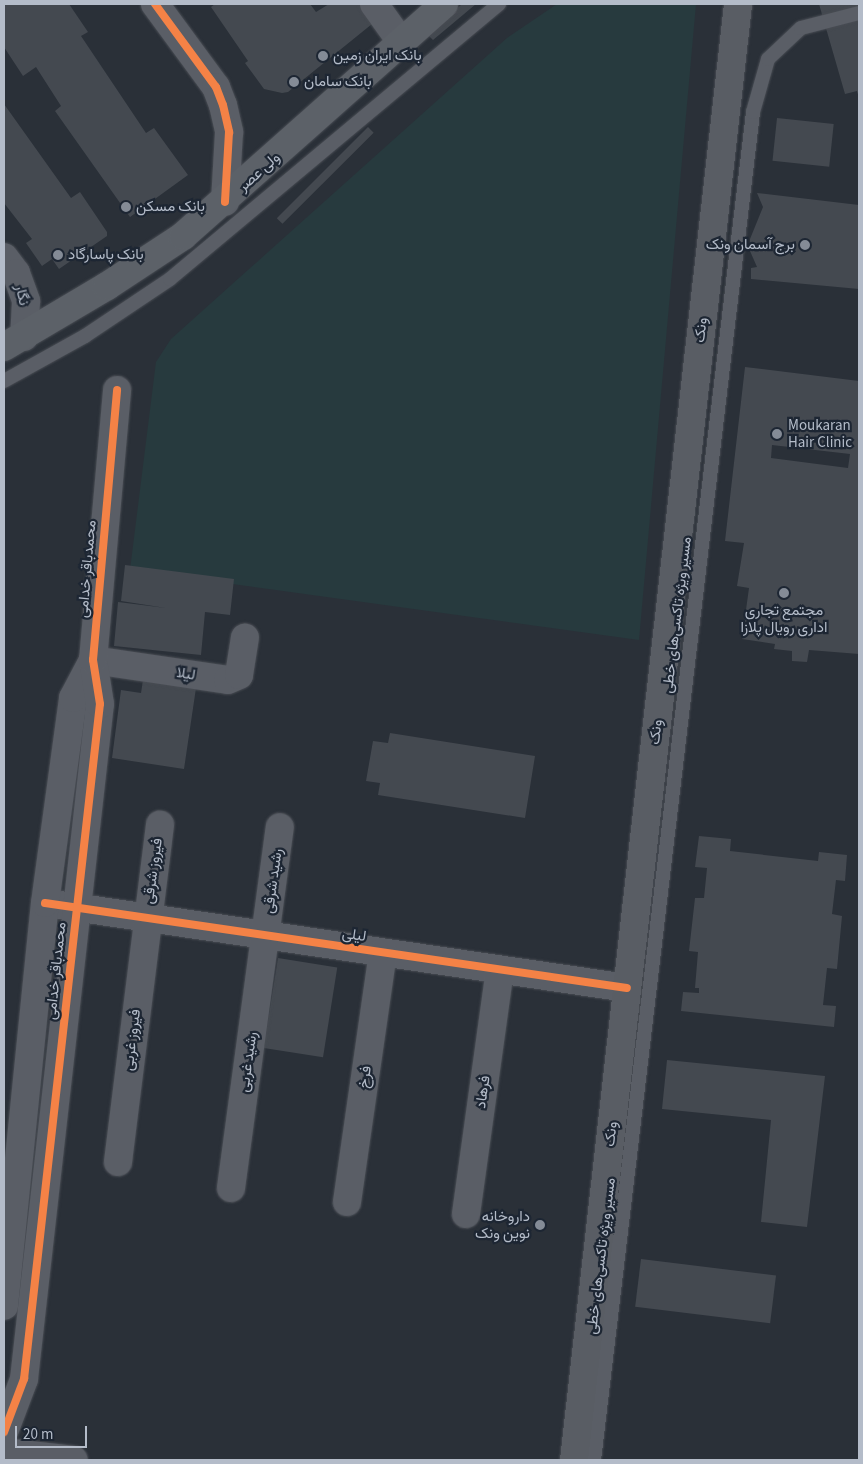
<!DOCTYPE html>
<html>
<head>
<meta charset="utf-8">
<style>
	body { margin:0 }
	#map { position:relative; width:863px; height:1464px; overflow:hidden; background:#2a3038; font-family:"Source Sans 3",Vazirmatn,sans-serif }
	div>[style] { position:absolute }
	[style*='--x'] { left:calc(var(--x)*1px); top:calc(var(--y)*1px); width:calc(var(--w)*1px); rotate:calc(var(--a)*1deg) }
	.green>* { inset:0; background:#273a3e }
	.building>* { inset:0; background:#444950; transform-origin:0 0 }
	.roads { filter:drop-shadow(0 0 1px #484c53) drop-shadow(0 0 1px #484c53) }
	.service>* { height:14px; margin:-7px; padding:0 7px; transform-origin:7px; border-radius:7px; background:#5a5e66 }
	.minor>* { height:28px; margin:-14px; padding:0 14px; transform-origin:14px; border-radius:14px; background:#5a5e66 }
	.tertiary>* { height:28px; margin:-14px; padding:0 14px; transform-origin:14px; border-radius:14px; background:#5a5e66 }
	.secondary>* { height:28px; margin:-14px; padding:0 14px; transform-origin:14px; border-radius:14px; background:#595d64 }
	.primary>* { height:28px; margin:-14px; padding:0 14px; transform-origin:14px; border-radius:14px; background:#5c6168 }
	.cycleway>* { height:8px; margin:-4px; padding:0 4px; transform-origin:4px; border-radius:4px; background:#f48246 }
	.dots>* { width:14px; height:14px; translate:-50% -50%; box-sizing:border-box; border:2px solid #1d2633; border-radius:50% }
	span { translate:-50% -50%; white-space:nowrap; text-align:center; line-height:1.15; -webkit-text-stroke:4.5px #1d2633; paint-order:stroke }
	.poi-label { font-size:15px; color:#b4bcc9 }
	.left { translate:0 -50%; text-align:left }
	.right { translate:-100% -50%; text-align:right }
	.street-label { font-size:15px; color:#b4bcc9 }
	.frame { position:absolute; inset:0; border:5px solid #b4bcc9; pointer-events:none }
	.scale { position:absolute; left:15px; top:1426px; width:72px; height:22px; box-sizing:border-box; border:2px solid #b4bcc9; border-top:0; padding-left:6px; font-size:15px; line-height:18px; white-space:nowrap; color:#b4bcc9; -webkit-text-stroke:4px #1d2633; paint-order:stroke }
</style>
</head>
<body>
<div id="map">
	<div class="green">
		<div style="clip-path:polygon(557px 4px,696px 4px,639px 640px,130px 570px,156px 362px,171px 339px,507px 38px)"></div>
	</div>
	<div class="building">
		<div style="clip-path:polygon(4px 4px,69px 4px,88px 32px,81px 36px,146px 133px,154px 128px,188px 175px,130px 217px,55px 111px,61px 106px,36px 67px,23px 76px,4px 47px)"></div>
		<div style="clip-path:polygon(215px 4px,310px 4px,316px 12px,329px 4px,368px 4px,372px 24px,288px 92px,282px 93px,264px 89px,245px 63px,248px 61px,211px 7px)"></div>
		<div style="clip-path:polygon(462px 4px,476px 4px,433px 40px,427px 34px)"></div>
		<div style="clip-path:polygon(819px 4px,859px 4px,859px 98px,857px 91px,845px 94px)"></div>
		<div style="clip-path:polygon(4px 104px,71px 198px,80px 192px,107px 232px,107px 236px,59px 269px,52px 259px,42px 266px,26px 243px,32px 239px,4px 203px)"></div>
		<div style="left:777px;top:118px;width:57px;height:43px;rotate:6deg"></div>
		<div style="left:368px;top:127px;width:8px;height:129px;rotate:45deg"></div>
		<div style="clip-path:polygon(757px 193px,859px 205px,859px 289px,751px 279px,751px 268px,757px 267px,750px 251px,750px 239px,763px 207px)"></div>
		<div style="clip-path:polygon(evenodd,745px 367px,859px 381px,859px 654px,809px 650px,807px 662px,792px 661px,792px 651px,774px 649px,775px 644px,742px 639px,749px 588px,737px 586px,744px 543px,725px 541px,745px 367px,772px 445px,850px 454px,848px 468px,771px 458px,772px 445px)"></div>
		<div style="clip-path:polygon(125px 565px,234px 579px,230px 615px,205px 612px,201px 655px,114px 646px,118px 602px,166px 608px,121px 601px)"></div>
		<div style="clip-path:polygon(143px 680px,196px 688px,184px 769px,112px 758px,121px 690px,141px 693px)"></div>
		<div style="clip-path:polygon(390px 733px,535px 756px,525px 818px,378px 795px,380px 783px,366px 781px,373px 741px,388px 743px)"></div>
		<div style="clip-path:polygon(699px 836px,731px 839px,730px 851px,818px 861px,819px 852px,847px 855px,845px 881px,836px 880px,832px 914px,842px 916px,837px 969px,827px 968px,823px 1005px,836px 1006px,834px 1027px,681px 1011px,683px 992px,699px 993px,699px 988px,695px 988px,698px 952px,689px 951px,695px 898px,704px 898px,707px 868px,695px 867px)"></div>
		<div style="left:278px;top:958px;width:60px;height:91px;rotate:9deg"></div>
		<div style="clip-path:polygon(667px 1060px,825px 1076px,807px 1227px,761px 1222px,771px 1120px,662px 1109px)"></div>
		<div style="left:641px;top:1259px;width:136px;height:48px;rotate:7deg"></div>
	</div>
	<div class="roads">
		<div class="service">
			<div style="--x:4;--y:381;--w:93;--a:-29.1"></div>
			<div style="--x:85;--y:336;--w:102;--a:-33.8"></div>
			<div style="--x:170;--y:279;--w:429;--a:-39.9"></div>
			<div style="--x:594;--y:1460;--w:1357;--a:-83.27"></div>
			<div style="--x:753;--y:112;--w:55;--a:-74.2"></div>
			<div style="--x:768;--y:59;--w:45;--a:-43.2"></div>
			<div style="--x:801;--y:28;--w:60;--a:-14.5"></div>
		</div>
		<div class="minor">
			<div style="--x:155;--y:4;--w:103;--a:53.7"></div>
			<div style="--x:216;--y:87;--w:19;--a:69"></div>
			<div style="--x:223;--y:105;--w:28;--a:77"></div>
			<div style="--x:229;--y:132;--w:70;--a:93.3"></div>
			<div style="--x:374;--y:4;--w:48;--a:54.3"></div>
			<div style="--x:4;--y:257;--w:20;--a:53"></div>
			<div style="--x:16;--y:273;--w:30;--a:70"></div>
			<div style="--x:26;--y:301;--w:36;--a:93"></div>
			<div style="--x:93;--y:660;--w:136;--a:8.4"></div>
			<div style="--x:228;--y:680;--w:12;--a:-24"></div>
			<div style="--x:239;--y:675;--w:38;--a:-81"></div>
			<div style="--x:60;--y:905;--w:573;--a:8.33"></div>
			<div style="--x:118;--y:1162;--w:340;--a:-82.9"></div>
			<div style="--x:231;--y:1188;--w:364;--a:-82.3"></div>
			<div style="--x:347;--y:1202;--w:252;--a:-81.8"></div>
			<div style="--x:466;--y:1214;--w:246;--a:-82.1"></div>
			<div style="--x:4;--y:1306;--w:405;--a:-84.2"></div>
			<div style="--x:45;--y:903;--w:207;--a:-82.2"></div>
			<div style="--x:73;--y:698;--w:43;--a:-62.2"></div>
			<div style="--x:4;--y:1432;--w:57;--a:-69.3"></div>
			<div style="--x:24;--y:1379;--w:679;--a:-83.58"></div>
			<div style="--x:100;--y:704;--w:45;--a:-99"></div>
			<div style="--x:93;--y:660;--w:271;--a:-84.9"></div>
		</div>
		<div class="tertiary">
			<div style="--x:4;--y:1452;--w:70;--a:6.5"></div>
		</div>
		<div class="secondary">
			<div style="--x:574;--y:1460;--w:1465;--a:-83.57"></div>
		</div>
		<div class="primary">
			<div style="--x:4;--y:347;--w:120;--a:-30.6"></div>
			<div style="--x:107;--y:286;--w:91;--a:-33.3"></div>
			<div style="--x:183;--y:236;--w:349;--a:-41.6"></div>
		</div>
	</div>
	<div class="cycleway">
		<div style="--x:155;--y:4;--w:103;--a:53.7"></div>
		<div style="--x:216;--y:87;--w:19;--a:69"></div>
		<div style="--x:223;--y:105;--w:28;--a:77"></div>
		<div style="--x:229;--y:132;--w:70;--a:93.3"></div>
		<div style="--x:45;--y:903;--w:588;--a:8.31"></div>
		<div style="--x:4;--y:1432;--w:57;--a:-69.3"></div>
		<div style="--x:24;--y:1379;--w:679;--a:-83.58"></div>
		<div style="--x:100;--y:704;--w:45;--a:-99"></div>
		<div style="--x:93;--y:660;--w:271;--a:-84.9"></div>
	</div>
	<div class="dots">
		<div style="left:323px;top:56px;background:#848b96"></div>
		<div style="left:294px;top:82px;background:#848b96"></div>
		<div style="left:126px;top:207px;background:#848b96"></div>
		<div style="left:805px;top:245px;background:#848b96"></div>
		<div style="left:58px;top:255px;background:#848b96"></div>
		<div style="left:777px;top:434px;background:#848b96"></div>
		<div style="left:784px;top:593px;background:#848b96"></div>
		<div style="left:540px;top:1225px;background:#848b96"></div>
	</div>
	<div class="poi-label">
		<span class="left" style="left:333px;top:56px">بانک ایران زمین</span>
		<span class="left" style="left:304px;top:82px">بانک سامان</span>
		<span class="left" style="left:136px;top:207px">بانک مسکن</span>
		<span class="right" style="left:795px;top:245px">برج آسمان ونک</span>
		<span class="left" style="left:68px;top:255px">بانک پاسارگاد</span>
		<span class="left" style="left:788px;top:434px">Moukaran<br>Hair Clinic</span>
		<span style="left:784px;top:619px">مجتمع تجاری<br>اداری رویال پلازا</span>
		<span class="right" style="left:530px;top:1225px">داروخانه<br>نوین ونک</span>
	</div>
	<div class="street-label">
		<span style="left:259px;top:172px;rotate:-42deg">ولی عصر</span>
		<span style="left:22px;top:295px;rotate:77deg">نگار</span>
		<span style="left:701px;top:330px;rotate:-84deg">ونک</span>
		<span style="left:87px;top:569px;rotate:-85deg">محمدباقر خدامی</span>
		<span style="left:677px;top:615px;rotate:-83deg">مسیر ویژه تاکسی‌های خطی</span>
		<span style="left:186px;top:674px;rotate:9deg">لیلا</span>
		<span style="left:656px;top:732px;rotate:-84deg">ونک</span>
		<span style="left:153px;top:871px;rotate:-82deg">فیروز شرقی</span>
		<span style="left:273px;top:881px;rotate:-82deg">رشید شرقی</span>
		<span style="left:354px;top:935px;rotate:8deg">لیلی</span>
		<span style="left:56px;top:971px;rotate:-84deg">محمدباقر خدامی</span>
		<span style="left:132px;top:1040px;rotate:-83deg">فیروز غربی</span>
		<span style="left:248px;top:1062px;rotate:-82deg">رشید غربی</span>
		<span style="left:365px;top:1077px;rotate:-82deg">فرخ</span>
		<span style="left:483px;top:1092px;rotate:-82deg">فرهاد</span>
		<span style="left:611px;top:1134px;rotate:-84deg">ونک</span>
		<span style="left:601px;top:1256px;rotate:-83deg">مسیر ویژه تاکسی‌های خطی</span>
	</div>
	<div class="frame"></div>
	<div class="scale">20 m</div>
</div>
</body>
</html>
